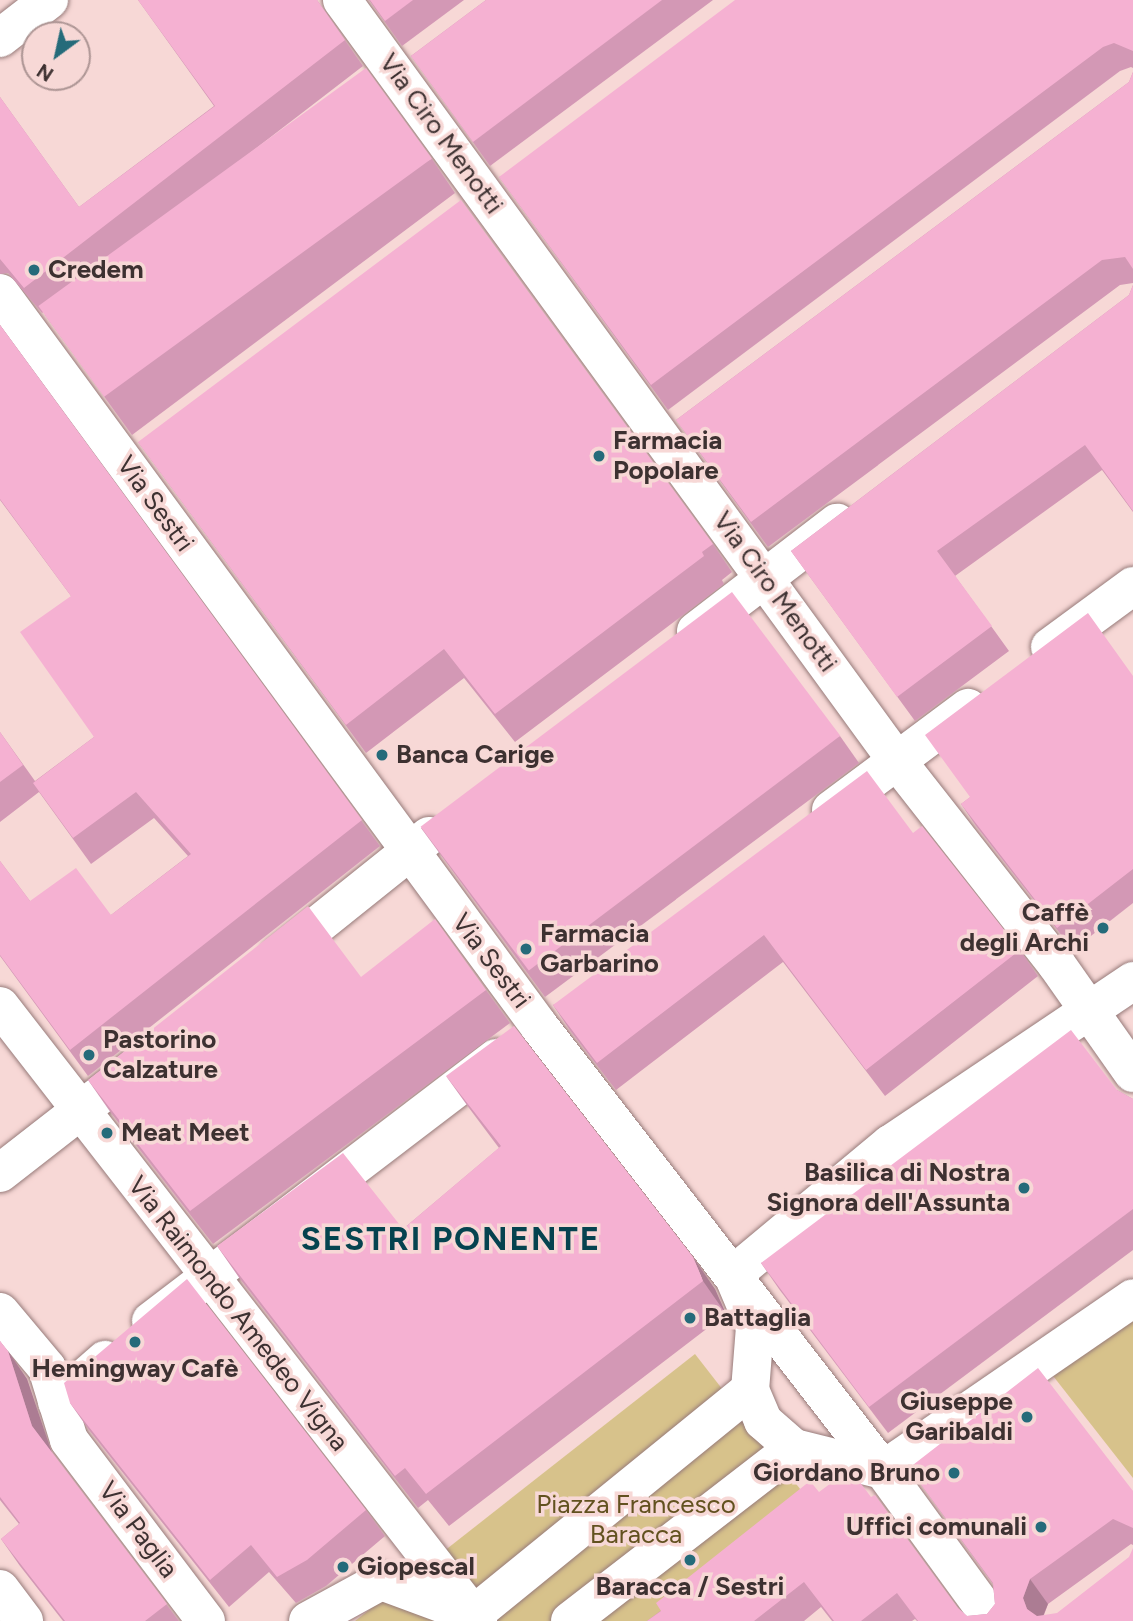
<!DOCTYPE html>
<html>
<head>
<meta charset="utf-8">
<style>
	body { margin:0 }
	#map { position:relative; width:1133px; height:1621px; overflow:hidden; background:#f7d8d6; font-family:Figtree,sans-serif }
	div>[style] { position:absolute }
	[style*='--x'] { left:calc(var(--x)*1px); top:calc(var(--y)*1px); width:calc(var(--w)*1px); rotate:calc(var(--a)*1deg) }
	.green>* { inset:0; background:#d7c28b }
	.roads { filter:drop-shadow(0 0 2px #977b7a) drop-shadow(0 0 2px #977b7a) }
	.minor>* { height:38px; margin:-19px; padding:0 19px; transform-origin:19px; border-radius:19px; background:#fff }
	.wall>* { inset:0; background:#d398b5 }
	.shaded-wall>* { inset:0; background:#ac7c93 }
	.building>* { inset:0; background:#f5b1d2; transform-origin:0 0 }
	.dots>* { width:19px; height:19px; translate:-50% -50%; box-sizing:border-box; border:4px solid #f7d8d6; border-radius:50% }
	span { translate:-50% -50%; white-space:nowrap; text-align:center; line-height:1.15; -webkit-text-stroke:7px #f7d8d6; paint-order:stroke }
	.street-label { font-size:26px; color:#3d3131 }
	.poi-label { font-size:26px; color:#3d3131; font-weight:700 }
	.left { translate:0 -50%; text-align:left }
	.right { translate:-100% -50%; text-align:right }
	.park-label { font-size:26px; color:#62511f }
	.district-label { font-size:33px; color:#05434f; font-weight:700; letter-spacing:2px }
	.north { position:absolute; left:21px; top:21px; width:70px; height:70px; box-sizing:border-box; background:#f7d8d6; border:2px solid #ad9594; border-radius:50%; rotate:213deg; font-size:19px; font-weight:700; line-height:28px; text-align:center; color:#3d3131 }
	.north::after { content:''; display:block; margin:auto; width:24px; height:32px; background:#256b7a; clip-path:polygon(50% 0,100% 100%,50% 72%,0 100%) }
</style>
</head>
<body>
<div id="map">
	<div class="green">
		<div style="clip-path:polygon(1133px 1311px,1133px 1478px,1050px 1372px)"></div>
		<div style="clip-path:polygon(695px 1354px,811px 1503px,661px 1621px,355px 1621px)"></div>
	</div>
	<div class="roads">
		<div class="minor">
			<div style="--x:342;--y:0;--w:942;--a:53.9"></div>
			<div style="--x:897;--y:761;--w:259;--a:51.9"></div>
			<div style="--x:1057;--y:965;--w:132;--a:54.9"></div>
			<div style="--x:0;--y:38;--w:62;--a:-37.8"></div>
			<div style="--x:0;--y:293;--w:910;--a:53.67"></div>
			<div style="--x:539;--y:1026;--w:562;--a:52.23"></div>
			<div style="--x:883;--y:1470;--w:187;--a:53.9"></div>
			<div style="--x:696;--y:631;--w:178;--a:-37.5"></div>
			<div style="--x:1050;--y:647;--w:103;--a:-36.3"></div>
			<div style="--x:831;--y:810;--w:171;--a:-36.7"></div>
			<div style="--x:279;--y:956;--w:192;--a:-38.7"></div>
			<div style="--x:1133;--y:981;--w:293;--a:146.1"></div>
			<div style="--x:890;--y:1144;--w:204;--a:140.2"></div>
			<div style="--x:733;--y:1275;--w:56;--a:67.1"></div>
			<div style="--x:755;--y:1327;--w:63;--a:94.5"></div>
			<div style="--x:750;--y:1390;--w:34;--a:67"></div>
			<div style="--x:763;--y:1421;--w:41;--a:41.1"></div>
			<div style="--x:794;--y:1448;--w:92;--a:13.9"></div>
			<div style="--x:883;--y:1470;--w:303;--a:-34.5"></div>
			<div style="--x:0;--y:1006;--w:779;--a:52.14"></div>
			<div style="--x:0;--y:1173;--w:177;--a:-37.9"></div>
			<div style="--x:0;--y:1312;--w:73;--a:50"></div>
			<div style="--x:47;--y:1368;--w:75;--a:73"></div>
			<div style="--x:69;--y:1440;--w:227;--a:52.9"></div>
			<div style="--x:151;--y:1321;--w:434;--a:-37.3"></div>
			<div style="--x:57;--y:1402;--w:64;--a:-41.2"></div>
			<div style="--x:0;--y:1589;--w:40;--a:53"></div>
			<div style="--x:308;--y:1621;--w:83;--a:-28.7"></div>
			<div style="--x:381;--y:1581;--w:98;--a:20.3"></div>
			<div style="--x:473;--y:1615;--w:357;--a:-39.1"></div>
			<div style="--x:570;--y:1621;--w:283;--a:-37.7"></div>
		</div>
	</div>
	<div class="wall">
		<div style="clip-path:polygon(138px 0,317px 0,363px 66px,42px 313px,8px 273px,0 274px,0 97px,79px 207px,214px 106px)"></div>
		<div style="clip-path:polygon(369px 0,464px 0,402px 46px)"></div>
		<div style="clip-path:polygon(486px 0,713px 0,490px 166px,411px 56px)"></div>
		<div style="clip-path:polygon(1133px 0,1133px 68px,1131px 67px,1120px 71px,668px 410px,499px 177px)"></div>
		<div style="clip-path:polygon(1133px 72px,1133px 283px,1120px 285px,768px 547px,676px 420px,1129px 82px)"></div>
		<div style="clip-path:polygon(432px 159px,455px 193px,132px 435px,45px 315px)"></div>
		<div style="clip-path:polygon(1133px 285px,1133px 512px,1102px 470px,955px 576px,1009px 651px,915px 721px,791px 551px,1129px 295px)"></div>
		<div style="clip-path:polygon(0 325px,380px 846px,88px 1076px,0 956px,0 861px,30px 901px,111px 915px,188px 856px,154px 818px,91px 864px,39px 792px,0 822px,0 732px,35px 781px,94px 737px,71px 596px,0 500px)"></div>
		<div style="clip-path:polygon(138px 442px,713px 544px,732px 572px,722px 580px,724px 584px,515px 742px,464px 678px,366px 753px)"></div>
		<div style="clip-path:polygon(1133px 676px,1133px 903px,1073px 950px,976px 826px,961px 804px)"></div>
		<div style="clip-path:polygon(840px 736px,859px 763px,545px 997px,421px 828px)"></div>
		<div style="clip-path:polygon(913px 833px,1020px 950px,1038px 976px,885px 1096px,783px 962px,616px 1090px,571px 1032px,553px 1005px)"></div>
		<div style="clip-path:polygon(486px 990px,510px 1023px,213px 1244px,111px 1113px,88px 1080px)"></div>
		<div style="clip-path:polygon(446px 1076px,715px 1289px,726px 1314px,449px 1526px,428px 1500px,418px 1508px,240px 1279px,217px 1246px,403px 1229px,499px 1148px,469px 1108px)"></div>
		<div style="clip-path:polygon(1117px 1090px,1133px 1099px,1133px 1250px,888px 1433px,779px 1289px,761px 1263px)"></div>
		<div style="clip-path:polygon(0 1341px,27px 1379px,50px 1450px,179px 1621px,63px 1621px,20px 1566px,1px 1539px,19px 1524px,0 1500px)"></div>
		<div style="clip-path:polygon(70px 1403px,366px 1510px,385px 1536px,326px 1586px,296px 1603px,269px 1572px,229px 1607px,89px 1430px)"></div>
		<div style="clip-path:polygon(909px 1468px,1133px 1491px,1133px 1545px,1131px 1544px,1048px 1604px,1044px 1615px,1133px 1621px,917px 1621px,915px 1619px,912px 1621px,832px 1621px,821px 1607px,804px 1621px,647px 1621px,819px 1492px,967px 1616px,987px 1614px,995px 1604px,993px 1584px)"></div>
	</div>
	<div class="shaded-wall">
		<div style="clip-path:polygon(693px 1257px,715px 1289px,726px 1314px,703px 1281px)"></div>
		<div style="clip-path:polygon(8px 1351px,27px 1379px,52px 1453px,32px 1426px)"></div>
		<div style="clip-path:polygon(1030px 1579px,1048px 1604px,1041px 1621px,1027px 1609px,1023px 1598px)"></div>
	</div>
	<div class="building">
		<div style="clip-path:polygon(138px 0,317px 0,345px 40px,24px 288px,0 259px,0 97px,79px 207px,215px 106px)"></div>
		<div style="clip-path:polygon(370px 0,413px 0,385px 21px)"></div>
		<div style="clip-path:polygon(486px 0,662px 0,473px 142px,411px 56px)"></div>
		<div style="clip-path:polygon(735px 0,1133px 0,1133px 51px,1114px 43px,1103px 47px,651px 385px,499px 177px)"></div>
		<div style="left:366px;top:68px;width:112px;height:405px;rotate:54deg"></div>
		<div style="clip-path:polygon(1133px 72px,1133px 269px,1125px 257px,1102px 260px,751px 522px,676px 420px,1129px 82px)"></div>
		<div style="clip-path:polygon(461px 200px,713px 544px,702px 552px,704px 556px,495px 714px,444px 649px,346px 725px,138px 442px)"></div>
		<div style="clip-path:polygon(1133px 285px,1133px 511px,1085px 445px,937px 551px,992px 626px,897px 697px,791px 551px,1129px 295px)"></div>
		<div style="clip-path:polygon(0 325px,362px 820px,70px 1050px,0 955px,0 861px,30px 901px,76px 868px,111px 915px,191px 854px,136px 792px,73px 838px,33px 783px,94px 737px,20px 632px,71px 596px,0 499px)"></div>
		<div style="left:732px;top:592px;width:180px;height:390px;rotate:53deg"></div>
		<div style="clip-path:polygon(1088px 613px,1133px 676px,1133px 869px,1057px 928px,961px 804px,970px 797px,925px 735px)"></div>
		<div style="clip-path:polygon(0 732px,23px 765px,0 782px)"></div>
		<div style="clip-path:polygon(867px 771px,913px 833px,922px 826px,1020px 950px,866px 1070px,764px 935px,597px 1063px,553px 1005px)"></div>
		<div style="clip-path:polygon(308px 906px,361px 977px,435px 919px,486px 990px,190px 1211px,88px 1080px)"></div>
		<div style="clip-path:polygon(514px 1026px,693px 1257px,703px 1281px,426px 1494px,405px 1468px,395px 1476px,217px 1246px,343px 1153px,403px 1229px,501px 1146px,446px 1076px)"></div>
		<div style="clip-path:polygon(1071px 1030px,1117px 1090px,1133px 1099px,1133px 1209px,869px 1407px,761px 1263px)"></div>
		<div style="clip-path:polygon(187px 1279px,366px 1510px,307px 1560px,277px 1577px,251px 1545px,210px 1580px,70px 1403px,64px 1383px)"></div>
		<div style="clip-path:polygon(0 1341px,8px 1351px,32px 1426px,167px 1604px,145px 1621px,65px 1621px,1px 1539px,20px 1523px,0 1497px)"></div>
		<div style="clip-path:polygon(1038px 1368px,1133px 1491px,1133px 1528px,1113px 1519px,1030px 1579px,1023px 1598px,1027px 1609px,1037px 1616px,1057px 1613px,1129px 1557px,1133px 1548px,1133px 1621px,918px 1621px,897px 1593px,861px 1621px,834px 1621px,804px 1582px,754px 1621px,647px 1621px,661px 1611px,656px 1603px,810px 1481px,819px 1492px,850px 1469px,871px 1497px,875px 1495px,958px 1608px,967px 1616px,987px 1614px,995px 1604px,993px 1583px,909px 1468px)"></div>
	</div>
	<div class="dots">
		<div style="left:34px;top:270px;background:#256b7a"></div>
		<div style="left:599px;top:456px;background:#256b7a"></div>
		<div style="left:382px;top:755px;background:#256b7a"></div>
		<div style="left:1103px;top:928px;background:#256b7a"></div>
		<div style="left:526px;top:949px;background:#256b7a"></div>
		<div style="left:89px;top:1055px;background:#256b7a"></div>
		<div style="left:107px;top:1133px;background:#256b7a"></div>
		<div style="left:1024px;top:1188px;background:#256b7a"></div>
		<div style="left:690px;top:1318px;background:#256b7a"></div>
		<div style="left:135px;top:1342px;background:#256b7a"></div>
		<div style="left:1027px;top:1417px;background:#256b7a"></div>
		<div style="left:954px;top:1473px;background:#256b7a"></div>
		<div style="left:1041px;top:1527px;background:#256b7a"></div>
		<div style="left:690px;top:1560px;background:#256b7a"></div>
		<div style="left:343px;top:1567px;background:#256b7a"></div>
	</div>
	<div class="street-label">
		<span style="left:441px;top:134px;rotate:54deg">Via Ciro Menotti</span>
		<span style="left:155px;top:504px;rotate:54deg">Via Sestri</span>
		<span style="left:775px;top:592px;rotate:54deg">Via Ciro Menotti</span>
		<span style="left:491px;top:961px;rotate:53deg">Via Sestri</span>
		<span style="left:238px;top:1314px;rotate:52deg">Via Raimondo Amedeo Vigna</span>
		<span style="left:138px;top:1530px;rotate:53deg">Via Paglia</span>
	</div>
	<div class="poi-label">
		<span class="left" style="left:48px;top:270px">Credem</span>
		<span class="left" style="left:613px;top:456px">Farmacia<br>Popolare</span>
		<span class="left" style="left:396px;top:755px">Banca Carige</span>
		<span class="right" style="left:1089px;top:928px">Caffè<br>degli Archi</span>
		<span class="left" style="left:540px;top:949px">Farmacia<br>Garbarino</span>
		<span class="left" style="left:103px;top:1055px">Pastorino<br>Calzature</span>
		<span class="left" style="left:121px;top:1133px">Meat Meet</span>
		<span class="right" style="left:1010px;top:1188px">Basilica di Nostra<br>Signora dell'Assunta</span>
		<span class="left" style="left:704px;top:1318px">Battaglia</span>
		<span style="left:135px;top:1369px">Hemingway Cafè</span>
		<span class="right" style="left:1013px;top:1417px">Giuseppe<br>Garibaldi</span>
		<span class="right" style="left:940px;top:1473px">Giordano Bruno</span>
		<span class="right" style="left:1027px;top:1527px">Uffici comunali</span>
		<span class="left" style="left:357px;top:1567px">Giopescal</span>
		<span style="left:690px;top:1587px">Baracca / Sestri</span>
	</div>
	<div class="park-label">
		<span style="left:636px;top:1520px">Piazza Francesco<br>Baracca</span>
	</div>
	<div class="district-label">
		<span style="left:451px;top:1239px">SESTRI PONENTE</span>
	</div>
	<div class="north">N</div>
</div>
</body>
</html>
